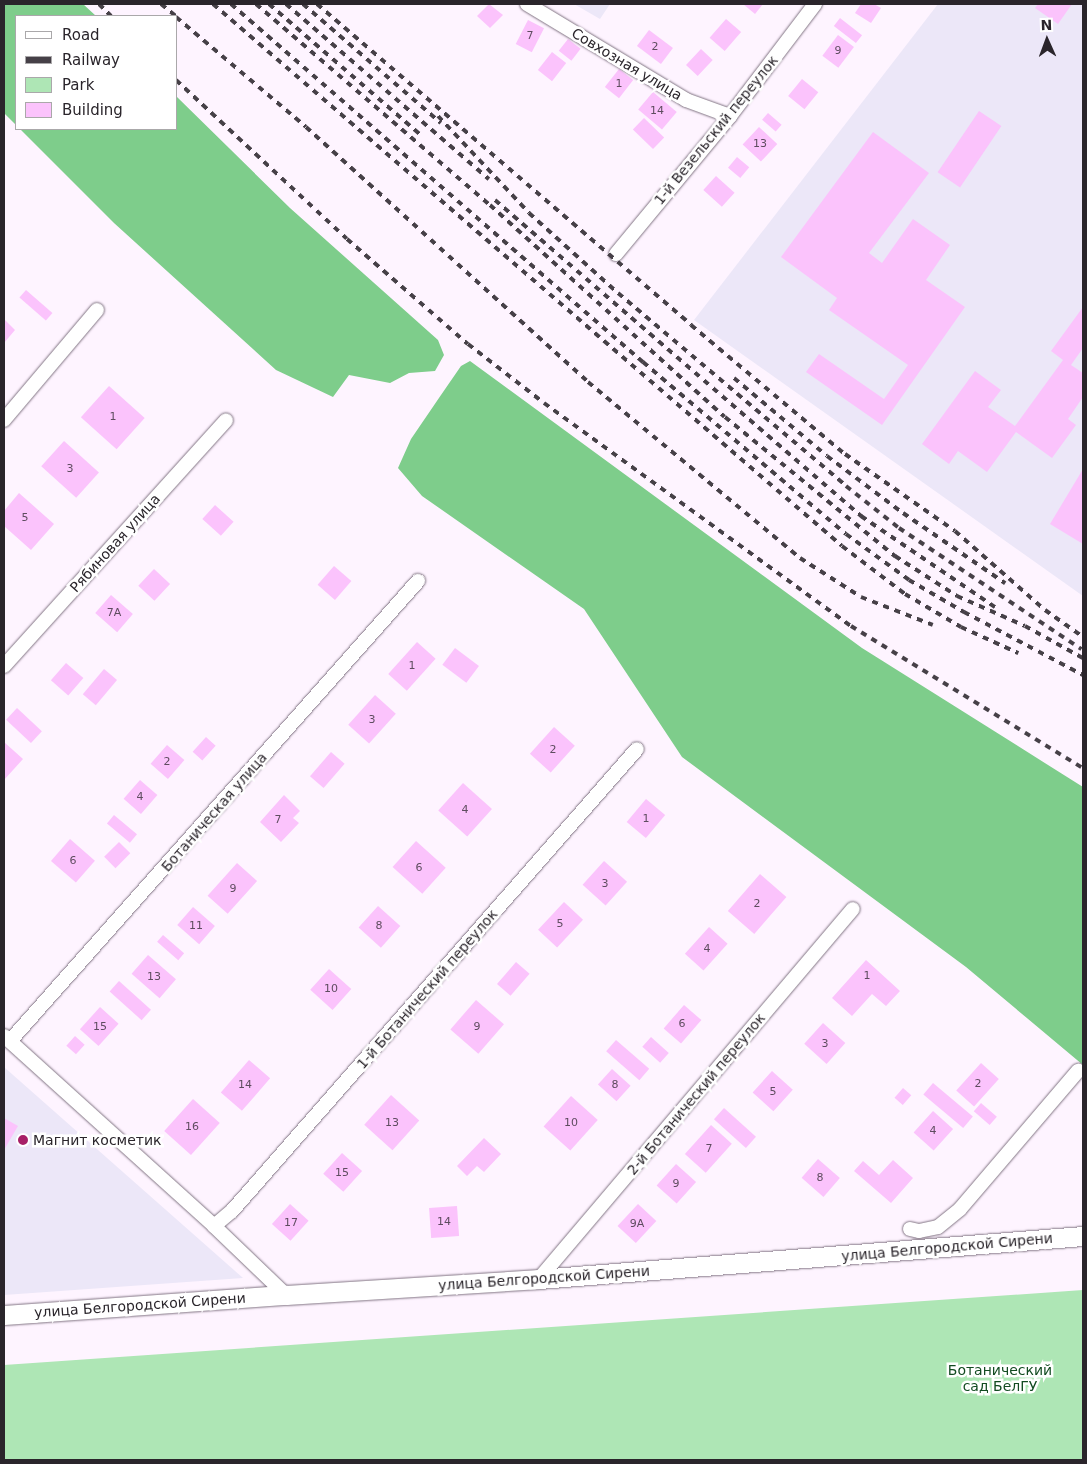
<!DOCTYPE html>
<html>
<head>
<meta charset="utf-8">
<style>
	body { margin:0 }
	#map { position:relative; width:1087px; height:1464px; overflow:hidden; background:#fef4ff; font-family:"DejaVu Sans",sans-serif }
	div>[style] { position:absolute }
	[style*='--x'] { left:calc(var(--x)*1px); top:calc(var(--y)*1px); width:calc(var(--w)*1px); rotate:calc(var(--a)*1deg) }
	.commercial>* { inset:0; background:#ece7f8 }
	.green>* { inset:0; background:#aee6b5 }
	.forest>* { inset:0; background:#7ecd8b }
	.building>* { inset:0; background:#fbc3fc; transform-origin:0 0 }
	.roads { filter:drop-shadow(0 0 1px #827584) drop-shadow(0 0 1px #827584) }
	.street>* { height:14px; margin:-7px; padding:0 7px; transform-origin:7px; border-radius:7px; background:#fff }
	.secondary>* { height:19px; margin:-9.5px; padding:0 9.5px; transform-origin:9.5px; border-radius:9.5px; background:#fff }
	.rail>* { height:4px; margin-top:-2px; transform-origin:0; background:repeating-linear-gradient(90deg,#464047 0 6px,transparent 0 12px) }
	.dots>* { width:14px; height:14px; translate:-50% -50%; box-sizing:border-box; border:2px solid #fff; border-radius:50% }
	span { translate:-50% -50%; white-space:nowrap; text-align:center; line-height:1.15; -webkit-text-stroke:5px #fff; paint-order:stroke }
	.number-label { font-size:11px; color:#5e4c5f }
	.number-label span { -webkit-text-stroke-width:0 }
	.street-label { font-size:14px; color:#2a252b }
	.poi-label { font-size:14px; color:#2a252b }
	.left { translate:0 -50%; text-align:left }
	.park-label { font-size:14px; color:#124b21 }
	.frame { position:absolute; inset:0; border:5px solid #2a252b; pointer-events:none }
	.legend { position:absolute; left:15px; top:15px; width:162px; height:115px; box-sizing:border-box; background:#fff; border:1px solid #aaa8aa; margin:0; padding:6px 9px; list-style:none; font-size:15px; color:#2a252b }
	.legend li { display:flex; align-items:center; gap:10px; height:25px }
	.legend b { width:25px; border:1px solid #aaa8aa }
	.north { position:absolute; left:1022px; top:15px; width:50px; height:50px; -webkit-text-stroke:4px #fff; paint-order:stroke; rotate:358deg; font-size:14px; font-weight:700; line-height:20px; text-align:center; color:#2a252b }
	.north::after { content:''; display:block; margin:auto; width:18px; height:22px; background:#2a252b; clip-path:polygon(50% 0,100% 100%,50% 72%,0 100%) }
</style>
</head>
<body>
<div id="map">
	<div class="commercial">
		<div style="clip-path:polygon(574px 4px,610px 4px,600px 19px)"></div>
		<div style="clip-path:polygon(938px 4px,1083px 4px,1083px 596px,694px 320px)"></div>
		<div style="clip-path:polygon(4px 1067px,243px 1278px,4px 1295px)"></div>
	</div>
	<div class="green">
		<div style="clip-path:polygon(1083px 1290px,1083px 1460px,4px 1460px,4px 1365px)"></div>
	</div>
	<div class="forest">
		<div style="clip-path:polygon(4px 4px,83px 4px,96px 16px,16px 16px,16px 125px,4px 113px)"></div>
		<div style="clip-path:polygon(176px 96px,290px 208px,438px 340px,444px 355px,435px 371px,409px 373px,390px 383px,349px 375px,333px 397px,276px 370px,114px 223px,20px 129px,176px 129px)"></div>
		<div style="clip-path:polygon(470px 361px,862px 648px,1083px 787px,1083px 1065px,966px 967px,682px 757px,584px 609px,422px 496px,398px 468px,411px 439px,441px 395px,461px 366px)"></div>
	</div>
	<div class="building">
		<div style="clip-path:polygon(489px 4px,503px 15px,490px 28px,477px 16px)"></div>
		<div style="clip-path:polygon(743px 4px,763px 4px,755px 14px)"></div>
		<div style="clip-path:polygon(861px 4px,874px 4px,881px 8px,871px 23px,855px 13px)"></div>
		<div style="clip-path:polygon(1038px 4px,1072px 4px,1058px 24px,1035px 8px)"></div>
		<div style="left:840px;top:18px;width:28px;height:10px;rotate:38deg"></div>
		<div style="left:726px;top:19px;width:20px;height:25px;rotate:41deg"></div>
		<div style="left:528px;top:20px;width:18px;height:27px;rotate:27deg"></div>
		<div style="left:649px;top:30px;width:30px;height:20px;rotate:37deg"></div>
		<div style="left:838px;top:35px;width:20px;height:26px;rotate:37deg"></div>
		<div style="left:568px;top:39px;width:16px;height:15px;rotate:38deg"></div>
		<div style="left:701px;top:49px;width:16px;height:22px;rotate:43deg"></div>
		<div style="left:552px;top:52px;width:18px;height:23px;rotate:38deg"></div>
		<div style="left:619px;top:69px;width:18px;height:23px;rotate:38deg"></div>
		<div style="left:802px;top:79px;width:21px;height:22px;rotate:39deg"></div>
		<div style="left:653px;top:92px;width:31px;height:23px;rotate:40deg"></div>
		<div style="left:979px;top:111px;width:27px;height:74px;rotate:34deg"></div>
		<div style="left:768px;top:113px;width:18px;height:9px;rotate:41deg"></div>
		<div style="left:644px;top:118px;width:28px;height:16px;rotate:44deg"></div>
		<div style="left:759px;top:127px;width:25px;height:24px;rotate:43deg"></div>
		<div style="clip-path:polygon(873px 132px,929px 173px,869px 253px,882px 263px,913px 219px,950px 245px,926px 280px,965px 307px,882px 425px,806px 372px,819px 354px,884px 399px,908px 365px,829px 310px,837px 298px,781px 257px)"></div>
		<div style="left:737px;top:157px;width:16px;height:14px;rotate:40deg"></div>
		<div style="left:716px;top:176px;width:25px;height:19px;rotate:42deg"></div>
		<div style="left:26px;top:290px;width:35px;height:10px;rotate:41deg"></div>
		<div style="clip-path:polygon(1083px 307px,1083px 348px,1071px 365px,1083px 373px,1083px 397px,1068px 419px,1076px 425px,1052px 458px,1016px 432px,987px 472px,958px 451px,949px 464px,922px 444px,975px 371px,1001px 390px,988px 407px,1015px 426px,1063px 360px,1051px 351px)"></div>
		<div style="clip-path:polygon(4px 319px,15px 330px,4px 343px)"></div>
		<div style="left:109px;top:386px;width:48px;height:42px;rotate:42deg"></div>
		<div style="left:64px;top:441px;width:47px;height:34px;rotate:42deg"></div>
		<div style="clip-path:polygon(1083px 469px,1083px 544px,1050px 524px)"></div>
		<div style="clip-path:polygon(19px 493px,54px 524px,31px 550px,4px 526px,4px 511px)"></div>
		<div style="left:215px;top:505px;width:25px;height:19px;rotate:42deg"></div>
		<div style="left:334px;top:566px;width:23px;height:25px;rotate:41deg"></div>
		<div style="left:154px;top:569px;width:22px;height:23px;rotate:43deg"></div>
		<div style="left:111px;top:595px;width:29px;height:24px;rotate:41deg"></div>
		<div style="left:417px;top:642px;width:25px;height:43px;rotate:42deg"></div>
		<div style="left:455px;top:648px;width:30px;height:21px;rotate:37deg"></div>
		<div style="left:66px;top:663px;width:23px;height:23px;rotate:41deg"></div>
		<div style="left:104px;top:669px;width:17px;height:33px;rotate:40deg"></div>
		<div style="left:375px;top:695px;width:28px;height:40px;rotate:42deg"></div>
		<div style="left:17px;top:708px;width:34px;height:16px;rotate:43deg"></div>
		<div style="left:554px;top:727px;width:28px;height:36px;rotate:42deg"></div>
		<div style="left:206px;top:737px;width:13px;height:20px;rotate:42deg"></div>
		<div style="clip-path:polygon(4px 742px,23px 759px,4px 780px)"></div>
		<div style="left:167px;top:745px;width:23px;height:25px;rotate:41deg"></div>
		<div style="left:331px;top:752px;width:18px;height:32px;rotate:41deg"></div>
		<div style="left:140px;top:780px;width:23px;height:25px;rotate:41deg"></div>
		<div style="left:463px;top:783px;width:39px;height:37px;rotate:42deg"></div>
		<div style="clip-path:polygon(284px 795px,300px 811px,293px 818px,299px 823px,281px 842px,260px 822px)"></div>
		<div style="left:646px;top:799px;width:25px;height:30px;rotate:40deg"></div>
		<div style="left:114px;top:815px;width:30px;height:11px;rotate:40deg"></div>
		<div style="left:70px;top:839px;width:33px;height:29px;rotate:41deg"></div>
		<div style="left:416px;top:841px;width:40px;height:35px;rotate:42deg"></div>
		<div style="left:119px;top:842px;width:16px;height:21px;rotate:45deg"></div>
		<div style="left:604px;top:861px;width:31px;height:32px;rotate:42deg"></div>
		<div style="left:237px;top:863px;width:27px;height:44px;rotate:42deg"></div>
		<div style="left:760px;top:874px;width:35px;height:49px;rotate:41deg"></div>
		<div style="left:564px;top:902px;width:26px;height:38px;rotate:43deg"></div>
		<div style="left:378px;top:906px;width:30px;height:29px;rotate:42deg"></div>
		<div style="left:193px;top:907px;width:29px;height:24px;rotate:41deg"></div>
		<div style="left:709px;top:927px;width:25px;height:36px;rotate:42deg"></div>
		<div style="left:163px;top:935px;width:28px;height:9px;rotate:41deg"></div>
		<div style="left:148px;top:955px;width:37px;height:25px;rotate:41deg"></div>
		<div style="clip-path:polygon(866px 960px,900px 991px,886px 1006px,872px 994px,852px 1016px,832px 998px)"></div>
		<div style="left:516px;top:962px;width:18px;height:29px;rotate:41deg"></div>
		<div style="left:329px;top:969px;width:30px;height:28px;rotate:42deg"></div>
		<div style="left:119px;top:981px;width:43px;height:14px;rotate:42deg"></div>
		<div style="left:476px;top:1000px;width:37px;height:39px;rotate:41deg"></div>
		<div style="left:684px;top:1005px;width:23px;height:31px;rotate:41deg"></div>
		<div style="left:100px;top:1007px;width:25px;height:30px;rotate:42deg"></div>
		<div style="left:823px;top:1023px;width:30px;height:28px;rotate:42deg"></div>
		<div style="left:75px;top:1036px;width:13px;height:13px;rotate:42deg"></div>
		<div style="left:651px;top:1037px;width:24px;height:13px;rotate:42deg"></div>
		<div style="left:616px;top:1040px;width:44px;height:15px;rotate:41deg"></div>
		<div style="left:249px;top:1060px;width:28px;height:43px;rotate:41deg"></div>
		<div style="left:981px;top:1063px;width:24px;height:37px;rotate:42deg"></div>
		<div style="left:612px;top:1069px;width:25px;height:21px;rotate:42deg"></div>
		<div style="left:772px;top:1071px;width:28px;height:29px;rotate:42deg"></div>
		<div style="left:933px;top:1083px;width:52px;height:15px;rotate:40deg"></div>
		<div style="left:903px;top:1088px;width:11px;height:13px;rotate:41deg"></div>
		<div style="left:391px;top:1095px;width:38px;height:40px;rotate:42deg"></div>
		<div style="left:571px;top:1096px;width:36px;height:41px;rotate:42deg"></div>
		<div style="left:193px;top:1099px;width:36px;height:43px;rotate:42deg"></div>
		<div style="left:981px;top:1103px;width:21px;height:11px;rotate:41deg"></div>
		<div style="left:724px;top:1108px;width:43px;height:15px;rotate:42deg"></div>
		<div style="left:933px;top:1111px;width:27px;height:29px;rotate:42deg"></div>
		<div style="clip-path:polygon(4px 1118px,18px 1126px,4px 1150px)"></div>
		<div style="left:711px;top:1125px;width:28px;height:39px;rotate:42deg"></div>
		<div style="clip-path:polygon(484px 1138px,501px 1154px,484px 1172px,477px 1166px,467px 1176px,457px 1166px)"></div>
		<div style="left:342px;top:1153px;width:27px;height:28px;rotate:42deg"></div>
		<div style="left:818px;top:1159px;width:29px;height:25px;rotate:41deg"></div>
		<div style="clip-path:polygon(893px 1160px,913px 1178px,891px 1203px,854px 1171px,863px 1161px,879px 1175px)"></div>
		<div style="left:676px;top:1164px;width:27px;height:29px;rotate:42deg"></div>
		<div style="left:290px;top:1204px;width:25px;height:27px;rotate:42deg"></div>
		<div style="left:638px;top:1204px;width:25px;height:30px;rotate:43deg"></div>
		<div style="left:457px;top:1206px;width:30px;height:28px;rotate:86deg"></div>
	</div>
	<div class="roads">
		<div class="street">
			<div style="--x:527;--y:4;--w:186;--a:31.1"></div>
			<div style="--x:686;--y:100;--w:47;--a:20"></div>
			<div style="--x:616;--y:254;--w:179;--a:-50.4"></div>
			<div style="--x:730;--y:116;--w:141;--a:-52.8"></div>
			<div style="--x:4;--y:420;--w:144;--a:-49.8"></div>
			<div style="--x:4;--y:666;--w:331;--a:-47.9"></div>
			<div style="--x:4;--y:1036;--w:283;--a:42.1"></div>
			<div style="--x:214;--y:1226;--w:100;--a:43.8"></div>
			<div style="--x:10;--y:1041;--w:615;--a:-48.43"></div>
			<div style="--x:214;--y:1226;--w:23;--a:-40"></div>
			<div style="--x:232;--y:1211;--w:614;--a:-48.76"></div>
			<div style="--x:910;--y:1229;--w:9;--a:13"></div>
			<div style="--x:919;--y:1231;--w:19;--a:-12"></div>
			<div style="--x:938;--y:1227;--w:28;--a:-39"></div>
			<div style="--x:960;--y:1209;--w:182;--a:-49.5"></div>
			<div style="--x:539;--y:1279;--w:485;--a:-49.7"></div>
		</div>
		<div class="secondary">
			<div style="--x:4;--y:1315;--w:283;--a:-4.1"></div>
			<div style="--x:286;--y:1295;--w:254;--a:-3.6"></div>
			<div style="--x:539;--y:1279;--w:546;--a:-4.52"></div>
		</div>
	</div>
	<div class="rail">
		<div style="--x:99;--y:4;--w:17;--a:45"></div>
		<div style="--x:161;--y:4;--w:19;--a:39"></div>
		<div style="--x:213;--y:4;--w:830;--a:40.75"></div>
		<div style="--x:842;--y:546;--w:79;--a:37.3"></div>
		<div style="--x:905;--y:594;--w:65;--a:30.5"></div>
		<div style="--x:961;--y:627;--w:63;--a:24.5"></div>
		<div style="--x:231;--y:4;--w:546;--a:40.99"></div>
		<div style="--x:643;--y:362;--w:266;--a:40.3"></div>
		<div style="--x:846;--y:534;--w:78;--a:36.1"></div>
		<div style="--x:909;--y:580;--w:64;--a:30.2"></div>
		<div style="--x:964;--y:612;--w:135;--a:27.9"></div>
		<div style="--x:256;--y:4;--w:308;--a:40.7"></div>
		<div style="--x:490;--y:205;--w:316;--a:42.1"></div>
		<div style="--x:725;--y:417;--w:220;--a:39.3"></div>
		<div style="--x:895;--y:556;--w:74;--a:32.8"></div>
		<div style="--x:957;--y:596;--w:74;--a:23.8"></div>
		<div style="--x:1025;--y:626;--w:66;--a:28.9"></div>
		<div style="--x:269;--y:4;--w:202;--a:40.8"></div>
		<div style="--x:286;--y:4;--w:268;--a:40.8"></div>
		<div style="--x:303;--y:4;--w:182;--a:40.8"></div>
		<div style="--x:317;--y:4;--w:493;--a:40.6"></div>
		<div style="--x:691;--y:325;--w:201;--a:40"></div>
		<div style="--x:845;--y:454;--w:134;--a:35"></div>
		<div style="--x:955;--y:531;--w:120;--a:41.3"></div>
		<div style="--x:1045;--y:610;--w:47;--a:35.4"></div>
		<div style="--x:176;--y:17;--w:170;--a:40.2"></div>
		<div style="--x:306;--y:127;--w:380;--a:42.1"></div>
		<div style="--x:588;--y:382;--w:276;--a:39.7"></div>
		<div style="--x:800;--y:558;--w:72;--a:32.6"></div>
		<div style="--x:861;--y:597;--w:77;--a:21.3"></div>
		<div style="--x:176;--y:80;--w:233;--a:42.9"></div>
		<div style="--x:347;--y:239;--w:160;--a:41"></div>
		<div style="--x:468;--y:344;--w:96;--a:37.8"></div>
		<div style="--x:544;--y:403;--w:379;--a:36"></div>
		<div style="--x:851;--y:626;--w:272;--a:31.5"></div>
		<div style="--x:438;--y:116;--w:133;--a:46.8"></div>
		<div style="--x:529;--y:213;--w:120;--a:42"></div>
		<div style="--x:618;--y:293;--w:299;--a:40.2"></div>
		<div style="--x:846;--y:486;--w:68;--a:38.4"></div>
		<div style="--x:899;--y:528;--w:219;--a:33.6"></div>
		<div style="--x:495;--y:200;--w:484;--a:40.8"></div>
		<div style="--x:861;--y:516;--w:162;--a:34.2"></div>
		<div style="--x:734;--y:378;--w:121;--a:40"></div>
		<div style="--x:827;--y:456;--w:95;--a:36.9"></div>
		<div style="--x:903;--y:513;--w:124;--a:34.5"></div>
	</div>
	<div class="dots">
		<div style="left:23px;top:1140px;background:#a71f67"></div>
	</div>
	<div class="number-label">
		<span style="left:530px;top:36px">7</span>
		<span style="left:655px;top:47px">2</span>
		<span style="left:838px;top:51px">9</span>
		<span style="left:619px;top:84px">1</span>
		<span style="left:657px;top:111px">14</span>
		<span style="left:760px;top:144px">13</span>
		<span style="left:113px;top:417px">1</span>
		<span style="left:70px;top:469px">3</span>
		<span style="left:25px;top:518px">5</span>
		<span style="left:114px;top:613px">7А</span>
		<span style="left:412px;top:666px">1</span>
		<span style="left:372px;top:720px">3</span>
		<span style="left:553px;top:750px">2</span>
		<span style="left:167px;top:762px">2</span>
		<span style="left:140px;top:797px">4</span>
		<span style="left:465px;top:810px">4</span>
		<span style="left:646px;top:819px">1</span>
		<span style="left:278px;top:820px">7</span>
		<span style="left:73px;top:861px">6</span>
		<span style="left:419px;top:868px">6</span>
		<span style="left:605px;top:884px">3</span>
		<span style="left:233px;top:889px">9</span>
		<span style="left:757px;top:904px">2</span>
		<span style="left:560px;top:924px">5</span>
		<span style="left:196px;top:926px">11</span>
		<span style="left:379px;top:926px">8</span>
		<span style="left:707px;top:949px">4</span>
		<span style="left:867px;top:976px">1</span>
		<span style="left:154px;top:977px">13</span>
		<span style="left:331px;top:989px">10</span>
		<span style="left:682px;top:1024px">6</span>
		<span style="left:100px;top:1027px">15</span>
		<span style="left:477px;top:1027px">9</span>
		<span style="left:825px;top:1044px">3</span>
		<span style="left:978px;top:1084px">2</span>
		<span style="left:245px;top:1085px">14</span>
		<span style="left:615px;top:1085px">8</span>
		<span style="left:773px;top:1092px">5</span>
		<span style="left:392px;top:1123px">13</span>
		<span style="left:571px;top:1123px">10</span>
		<span style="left:192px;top:1127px">16</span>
		<span style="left:933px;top:1131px">4</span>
		<span style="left:709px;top:1149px">7</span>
		<span style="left:342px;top:1173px">15</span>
		<span style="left:820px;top:1178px">8</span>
		<span style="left:676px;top:1184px">9</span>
		<span style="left:444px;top:1222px">14</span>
		<span style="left:291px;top:1223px">17</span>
		<span style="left:637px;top:1224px">9А</span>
	</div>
	<div class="street-label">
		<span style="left:627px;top:64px;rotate:31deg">Совхозная улица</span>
		<span style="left:716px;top:130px;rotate:-51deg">1-й Везельский переулок</span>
		<span style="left:115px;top:543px;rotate:-48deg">Рябиновая улица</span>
		<span style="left:214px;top:812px;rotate:-49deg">Ботаническая улица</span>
		<span style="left:427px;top:989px;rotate:-49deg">1-й Ботанический переулок</span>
		<span style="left:696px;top:1094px;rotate:-50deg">2-й Ботанический переулок</span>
		<span style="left:947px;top:1247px;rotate:-5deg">улица Белгородской Сирени</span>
		<span style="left:544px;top:1278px;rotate:-4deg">улица Белгородской Сирени</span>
		<span style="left:140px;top:1305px;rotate:-4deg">улица Белгородской Сирени</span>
	</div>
	<div class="poi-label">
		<span class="left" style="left:33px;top:1140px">Магнит косметик</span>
	</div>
	<div class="park-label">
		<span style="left:1000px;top:1378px">Ботанический<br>сад БелГУ</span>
	</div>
	<div class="frame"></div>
	<ul class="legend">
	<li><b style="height:6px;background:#fff"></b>Road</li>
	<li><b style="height:6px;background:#464047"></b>Railway</li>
	<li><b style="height:14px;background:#aee6b5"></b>Park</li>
	<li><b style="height:14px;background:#fbc3fc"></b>Building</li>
	</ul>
	<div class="north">N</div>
</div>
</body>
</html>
